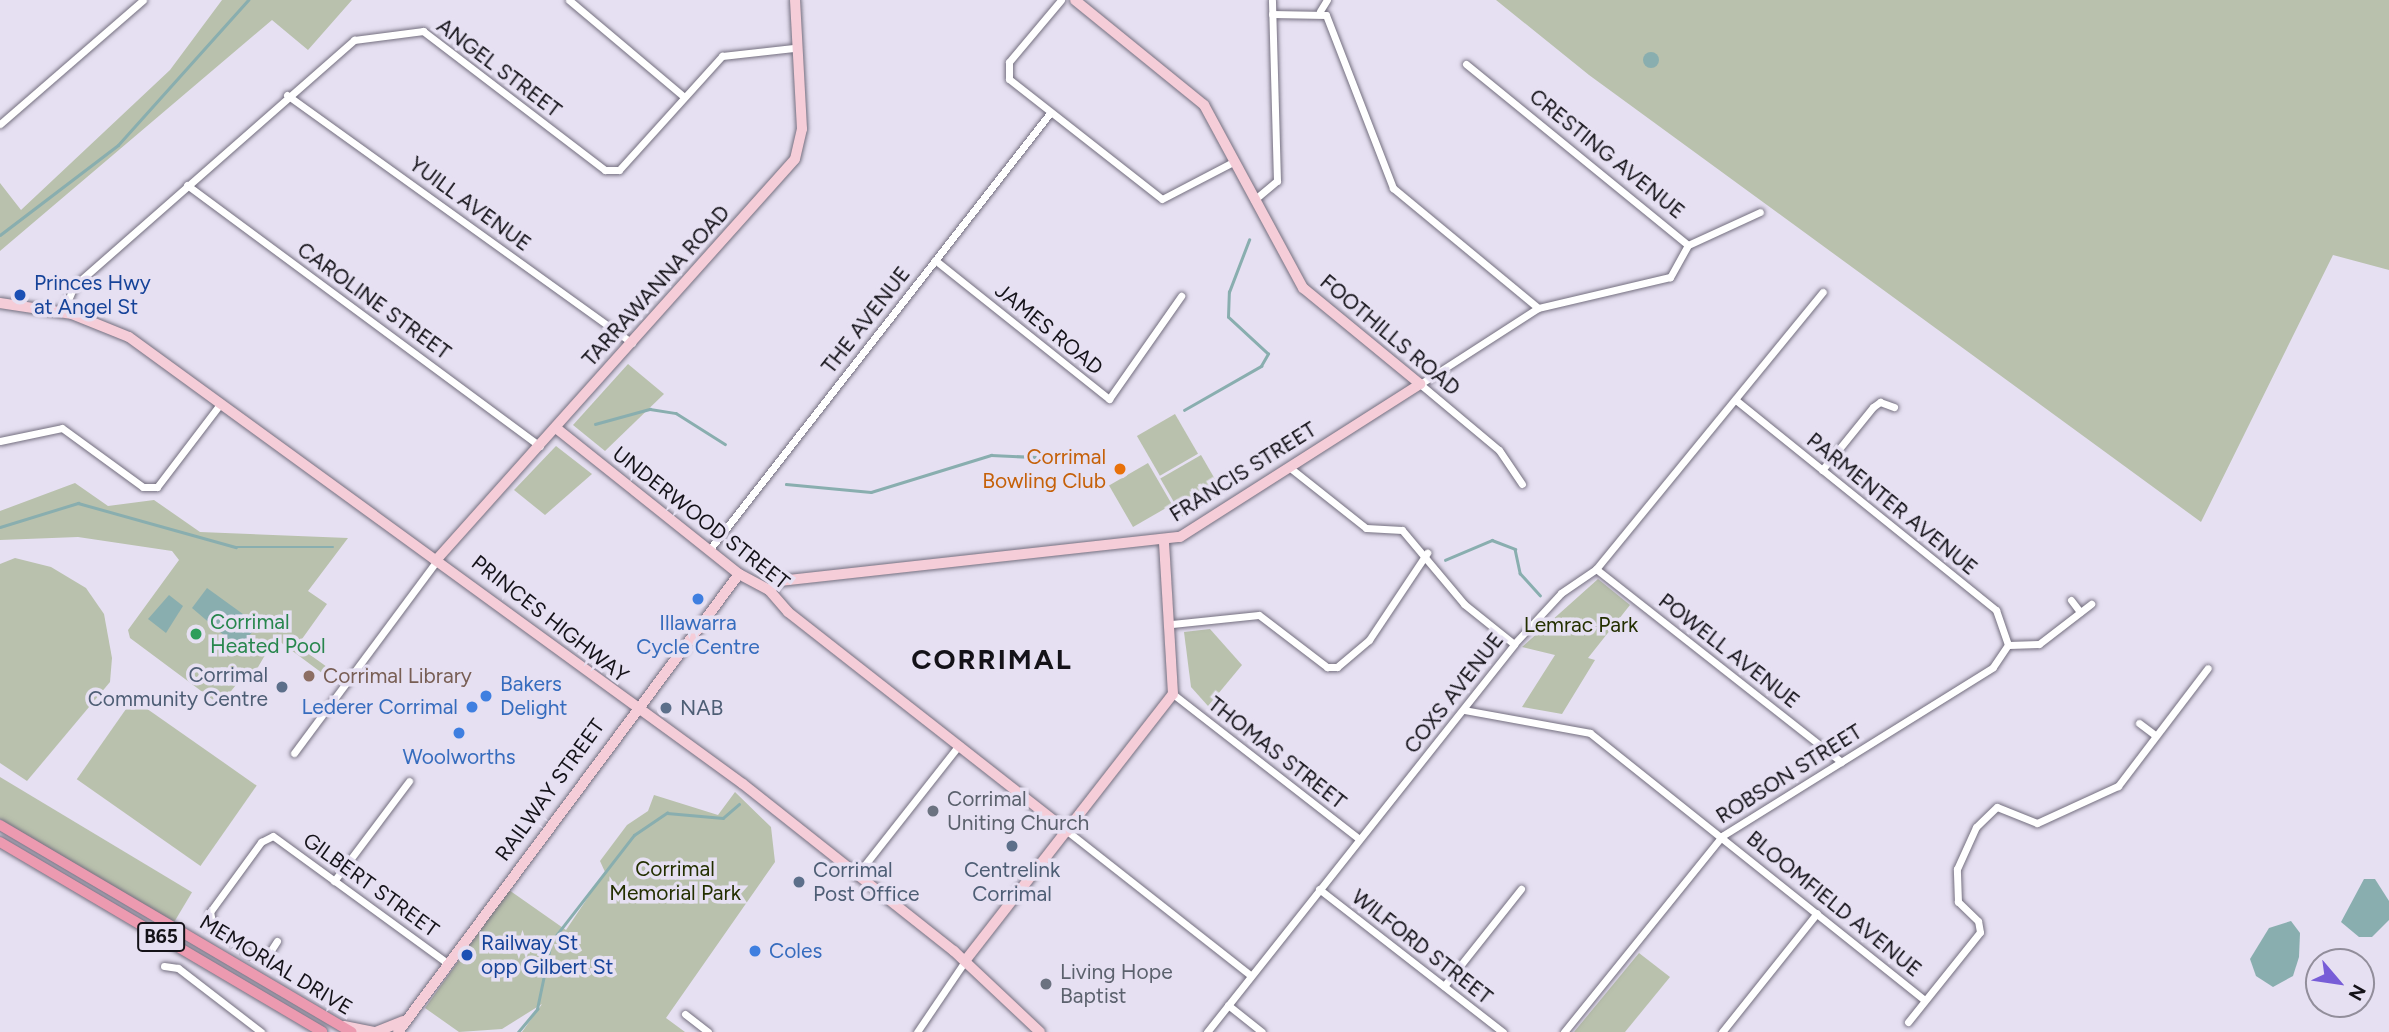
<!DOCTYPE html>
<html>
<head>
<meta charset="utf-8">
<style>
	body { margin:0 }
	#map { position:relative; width:2389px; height:1032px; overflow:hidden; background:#e6e0f2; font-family:Figtree,sans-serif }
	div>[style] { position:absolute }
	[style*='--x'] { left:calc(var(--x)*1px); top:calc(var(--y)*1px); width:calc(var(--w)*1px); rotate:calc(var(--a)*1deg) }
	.green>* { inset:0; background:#b9c1ad; transform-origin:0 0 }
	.water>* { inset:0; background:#89aeaf }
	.round { border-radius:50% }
	.stream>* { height:2.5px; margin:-1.25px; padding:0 1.25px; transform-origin:1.25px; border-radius:1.25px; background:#89aeaf }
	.roads { filter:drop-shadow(0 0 2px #746f7f) drop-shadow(0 0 2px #746f7f) }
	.street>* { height:7px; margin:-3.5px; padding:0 3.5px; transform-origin:3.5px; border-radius:3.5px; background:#fff }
	.secondary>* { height:10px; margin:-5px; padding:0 5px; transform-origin:5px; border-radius:5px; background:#f5cdd8 }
	.primary>* { height:10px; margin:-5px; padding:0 5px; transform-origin:5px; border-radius:5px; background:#ec9ab0 }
	.dots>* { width:19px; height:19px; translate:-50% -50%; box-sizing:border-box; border:4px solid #e6e0f2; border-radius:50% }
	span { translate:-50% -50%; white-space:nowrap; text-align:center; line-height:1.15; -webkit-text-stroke:7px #e6e0f2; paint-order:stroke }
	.shield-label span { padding:2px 5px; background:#e6e0f2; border:2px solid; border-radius:5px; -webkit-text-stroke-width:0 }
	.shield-label { font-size:19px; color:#141218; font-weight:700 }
	.street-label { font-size:21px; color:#141218 }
	.transit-label { font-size:21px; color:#164399 }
	.left { translate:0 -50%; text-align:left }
	.food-label { font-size:21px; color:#c56008 }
	.right { translate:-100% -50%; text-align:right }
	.leisure-label { font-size:21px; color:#27864d }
	.shop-label { font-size:21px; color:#366cbe }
	.park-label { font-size:21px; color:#232f00 }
	.service-label { font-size:21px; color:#4e5e75 }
	.education-label { font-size:21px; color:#785e54 }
	.worship-label { font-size:21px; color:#5b616d }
	.district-label { font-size:28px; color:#141218; font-weight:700; letter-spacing:2px }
	.north { position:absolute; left:2305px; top:948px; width:70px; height:70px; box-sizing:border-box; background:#e6e0f2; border:2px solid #928e9b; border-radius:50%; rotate:119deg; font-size:19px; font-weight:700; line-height:28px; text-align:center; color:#141218 }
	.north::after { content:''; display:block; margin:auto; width:24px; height:32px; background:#775dd7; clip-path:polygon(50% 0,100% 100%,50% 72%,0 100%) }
</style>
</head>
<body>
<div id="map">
	<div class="green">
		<div style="clip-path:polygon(222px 0,352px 0,308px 50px,272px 20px,0 251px,0 183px,21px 210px,170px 70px)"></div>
		<div style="clip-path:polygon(1496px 0,2389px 0,2389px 270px,2333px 255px,2201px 522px,1589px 75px)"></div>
		<div style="clip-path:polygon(628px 364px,664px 394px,605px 451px,573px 425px)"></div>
		<div style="left:1175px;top:414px;width:46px;height:44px;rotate:60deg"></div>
		<div style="clip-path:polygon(556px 446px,592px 474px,545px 515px,514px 490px)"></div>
		<div style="left:1201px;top:455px;width:44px;height:47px;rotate:60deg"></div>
		<div style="left:1148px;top:463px;width:48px;height:45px;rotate:60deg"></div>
		<div style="clip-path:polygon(75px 483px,108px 506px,154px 500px,200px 532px,348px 538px,308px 591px,327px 604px,302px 639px,302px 649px,334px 672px,322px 673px,275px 638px,250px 681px,243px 676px,220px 705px,130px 638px,128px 630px,179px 560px,172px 551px,78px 537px,0 540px,0 511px)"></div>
		<div style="clip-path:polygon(15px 558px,51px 567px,86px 588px,104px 614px,112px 658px,110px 682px,27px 781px,0 763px,0 564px)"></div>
		<div style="clip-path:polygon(1598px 579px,1630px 605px,1588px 658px,1595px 660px,1562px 714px,1522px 707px,1555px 655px,1522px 647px)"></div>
		<div style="clip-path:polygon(1210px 629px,1242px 665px,1208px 706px,1191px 687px,1184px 632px)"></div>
		<div style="left:133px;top:699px;width:151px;height:98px;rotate:35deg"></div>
		<div style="left:0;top:777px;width:224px;height:36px;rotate:31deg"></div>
		<div style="clip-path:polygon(735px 792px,771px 827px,775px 862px,666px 1018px,685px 1032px,522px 1032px,542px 1004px,502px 1029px,459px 1032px,425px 1008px,509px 890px,566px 930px,605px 872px,600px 861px,627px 825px,648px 811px,654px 795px,718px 815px)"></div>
		<div style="clip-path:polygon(1639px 953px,1670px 977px,1625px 1032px,1574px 1032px)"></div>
	</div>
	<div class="water">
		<div class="round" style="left:1643px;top:52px;width:16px;height:16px"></div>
		<div style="clip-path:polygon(207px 588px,258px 625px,239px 648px,192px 608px)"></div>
		<div style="clip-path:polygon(169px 595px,183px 606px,166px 633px,148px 619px)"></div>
		<div style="clip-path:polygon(2364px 879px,2375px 879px,2389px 901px,2389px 920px,2372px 937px,2359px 937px,2341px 922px)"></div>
		<div style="clip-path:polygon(2291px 921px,2300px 933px,2299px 957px,2293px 976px,2273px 987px,2256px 976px,2250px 959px,2269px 928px)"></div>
	</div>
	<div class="stream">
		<div style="--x:0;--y:235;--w:148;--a:-37.3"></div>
		<div style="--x:118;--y:145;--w:195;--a:-48.1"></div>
		<div style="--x:1184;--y:410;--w:89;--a:-29.7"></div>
		<div style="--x:1261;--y:366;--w:14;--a:-60"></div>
		<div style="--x:1268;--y:354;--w:54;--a:-137.2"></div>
		<div style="--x:1228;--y:317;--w:25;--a:-88"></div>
		<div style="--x:1229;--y:292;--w:56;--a:-69"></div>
		<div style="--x:595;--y:424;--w:57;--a:-15.3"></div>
		<div style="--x:650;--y:409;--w:26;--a:9"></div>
		<div style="--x:676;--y:413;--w:58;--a:32.3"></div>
		<div style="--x:786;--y:484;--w:85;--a:5.4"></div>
		<div style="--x:871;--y:492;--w:126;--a:-17.1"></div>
		<div style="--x:991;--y:455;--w:88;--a:2.6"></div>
		<div style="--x:1079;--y:459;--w:23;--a:-15"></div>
		<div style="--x:0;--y:527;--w:82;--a:-17.1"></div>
		<div style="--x:78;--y:503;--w:164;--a:15.6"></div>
		<div style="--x:236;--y:547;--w:97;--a:0"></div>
		<div style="--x:1445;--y:560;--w:51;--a:-23.1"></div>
		<div style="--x:1492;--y:540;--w:25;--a:21"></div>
		<div style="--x:1515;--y:549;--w:25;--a:78"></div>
		<div style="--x:1520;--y:573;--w:30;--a:48"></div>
		<div style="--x:518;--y:1032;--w:30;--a:-50"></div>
		<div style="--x:537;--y:1009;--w:68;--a:-78.2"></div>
		<div style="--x:551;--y:942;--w:135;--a:-52.2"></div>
		<div style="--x:634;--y:835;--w:40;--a:-34"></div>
		<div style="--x:667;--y:813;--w:56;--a:5.1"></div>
		<div style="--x:723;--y:818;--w:21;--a:-41"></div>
	</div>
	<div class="roads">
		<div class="street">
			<div style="--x:569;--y:0;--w:150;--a:40.1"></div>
			<div style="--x:1061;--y:0;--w:81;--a:130"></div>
			<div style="--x:1009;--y:62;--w:17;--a:90"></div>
			<div style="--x:1009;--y:79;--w:194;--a:38.1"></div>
			<div style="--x:1162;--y:199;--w:82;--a:-27.5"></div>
			<div style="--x:1320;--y:11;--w:13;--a:-58"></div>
			<div style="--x:1272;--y:14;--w:54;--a:1.1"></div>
			<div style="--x:1326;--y:15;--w:186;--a:68.8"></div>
			<div style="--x:1393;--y:188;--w:188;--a:39.6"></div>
			<div style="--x:1466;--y:64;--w:286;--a:39.2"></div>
			<div style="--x:1688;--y:245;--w:37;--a:119"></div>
			<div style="--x:1670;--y:277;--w:136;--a:166.8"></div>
			<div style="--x:1538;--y:308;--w:140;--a:147.2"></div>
			<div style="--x:1420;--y:384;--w:103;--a:39.9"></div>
			<div style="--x:1499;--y:450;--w:41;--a:55.9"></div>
			<div style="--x:287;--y:95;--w:425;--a:35.7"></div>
			<div style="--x:0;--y:124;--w:189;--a:-40.9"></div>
			<div style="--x:187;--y:185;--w:439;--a:36.5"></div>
			<div style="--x:1254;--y:200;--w:30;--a:-40"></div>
			<div style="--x:1277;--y:181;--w:181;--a:-91.6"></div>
			<div style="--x:1688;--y:245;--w:79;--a:-24.6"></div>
			<div style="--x:935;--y:260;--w:223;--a:38.6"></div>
			<div style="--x:1109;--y:399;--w:126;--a:-55"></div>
			<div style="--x:63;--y:312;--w:28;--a:-67"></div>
			<div style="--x:74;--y:286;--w:373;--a:-41.3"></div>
			<div style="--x:354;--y:40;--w:70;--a:-7.4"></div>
			<div style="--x:423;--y:31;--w:229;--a:37.4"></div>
			<div style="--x:605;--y:170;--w:14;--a:0"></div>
			<div style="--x:619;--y:170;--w:154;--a:-47.9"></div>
			<div style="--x:722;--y:56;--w:72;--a:-6.3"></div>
			<div style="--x:1737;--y:401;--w:333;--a:38.9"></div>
			<div style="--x:1996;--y:610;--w:37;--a:71"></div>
			<div style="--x:0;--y:441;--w:63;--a:-11.8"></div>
			<div style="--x:62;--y:428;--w:100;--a:36.1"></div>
			<div style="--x:143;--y:487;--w:14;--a:0"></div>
			<div style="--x:157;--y:487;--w:106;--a:-52.7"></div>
			<div style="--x:1289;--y:467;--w:98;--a:38.4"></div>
			<div style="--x:1366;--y:528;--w:36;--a:3"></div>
			<div style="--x:1402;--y:530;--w:97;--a:50"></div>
			<div style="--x:1464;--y:604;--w:64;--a:38.7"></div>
			<div style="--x:1822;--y:470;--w:81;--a:-51"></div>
			<div style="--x:1873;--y:407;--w:9;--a:-36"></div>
			<div style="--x:1880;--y:402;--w:15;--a:20"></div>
			<div style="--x:710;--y:549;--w:553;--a:-52.05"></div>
			<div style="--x:1596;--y:569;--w:312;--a:38.2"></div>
			<div style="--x:2071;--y:600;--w:15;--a:53"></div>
			<div style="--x:1172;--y:624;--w:87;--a:-5.9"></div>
			<div style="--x:1259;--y:615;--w:86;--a:37.4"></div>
			<div style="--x:1327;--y:667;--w:10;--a:0"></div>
			<div style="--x:1337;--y:667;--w:42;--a:-40.2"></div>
			<div style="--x:1369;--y:640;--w:105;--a:-56.3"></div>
			<div style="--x:2008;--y:645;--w:31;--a:-2"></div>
			<div style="--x:2039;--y:644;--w:66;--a:-37.6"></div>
			<div style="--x:1173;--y:694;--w:236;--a:37.9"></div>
			<div style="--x:1464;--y:710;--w:128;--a:10.3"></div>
			<div style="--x:1590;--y:733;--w:428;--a:38.6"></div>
			<div style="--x:2139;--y:723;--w:20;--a:37"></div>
			<div style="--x:294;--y:753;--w:242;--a:-53.4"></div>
			<div style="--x:1067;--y:831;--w:234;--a:38.2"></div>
			<div style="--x:856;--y:876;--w:167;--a:-51.8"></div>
			<div style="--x:334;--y:881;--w:125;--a:-53.1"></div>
			<div style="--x:1319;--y:889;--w:233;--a:37.9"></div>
			<div style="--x:277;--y:941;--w:20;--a:123"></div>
			<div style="--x:266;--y:958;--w:14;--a:-168"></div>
			<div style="--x:252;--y:955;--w:48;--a:-144.3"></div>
			<div style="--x:213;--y:927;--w:15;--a:-101"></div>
			<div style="--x:210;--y:912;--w:87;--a:-53.9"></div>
			<div style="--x:261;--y:842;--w:13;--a:-27"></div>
			<div style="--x:273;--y:836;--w:215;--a:36.1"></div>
			<div style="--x:164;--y:966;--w:14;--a:8"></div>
			<div style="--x:178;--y:968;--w:105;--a:37.6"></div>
			<div style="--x:1444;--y:986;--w:124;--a:-51.6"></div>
			<div style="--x:1228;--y:1005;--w:43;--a:38.5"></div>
			<div style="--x:685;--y:1014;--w:29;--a:38"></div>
			<div style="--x:1908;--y:1022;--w:115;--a:-51.3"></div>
			<div style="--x:1980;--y:932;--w:11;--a:-100"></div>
			<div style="--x:1978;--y:921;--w:28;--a:-136"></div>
			<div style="--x:1958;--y:902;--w:33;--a:-92"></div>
			<div style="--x:1957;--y:869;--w:46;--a:-65.7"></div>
			<div style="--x:1976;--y:827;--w:29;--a:-44"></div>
			<div style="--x:1997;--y:807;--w:43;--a:21.8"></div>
			<div style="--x:2037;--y:823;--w:89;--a:-24.6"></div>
			<div style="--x:2118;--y:786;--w:148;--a:-52.7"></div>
			<div style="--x:917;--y:1032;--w:86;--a:-55.9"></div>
			<div style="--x:1207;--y:1032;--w:495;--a:-51.6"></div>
			<div style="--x:1514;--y:644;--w:69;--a:-47.3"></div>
			<div style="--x:1561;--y:593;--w:42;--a:-34.4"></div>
			<div style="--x:1596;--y:569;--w:358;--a:-50.7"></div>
			<div style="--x:1564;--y:1032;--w:252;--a:-51.1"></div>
			<div style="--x:1722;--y:836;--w:319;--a:-31.9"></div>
			<div style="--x:1993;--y:667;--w:27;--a:-56"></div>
			<div style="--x:1722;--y:1032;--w:152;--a:-51.4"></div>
		</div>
		<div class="secondary">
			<div style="--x:0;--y:303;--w:73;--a:8.7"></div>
			<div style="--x:72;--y:314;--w:61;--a:22"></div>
			<div style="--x:129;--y:337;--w:759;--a:36.06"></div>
			<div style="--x:743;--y:784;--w:269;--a:38.4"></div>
			<div style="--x:954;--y:951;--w:118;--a:43.3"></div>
			<div style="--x:556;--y:428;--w:234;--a:38.6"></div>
			<div style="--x:739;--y:574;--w:34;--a:28"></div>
			<div style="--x:769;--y:590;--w:29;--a:49"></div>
			<div style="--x:788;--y:612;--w:355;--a:38.1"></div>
			<div style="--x:438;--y:558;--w:535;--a:-48.18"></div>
			<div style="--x:795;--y:159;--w:31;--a:-77"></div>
			<div style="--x:802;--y:129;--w:129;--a:-93.1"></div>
			<div style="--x:769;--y:590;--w:14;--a:-39"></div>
			<div style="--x:780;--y:581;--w:402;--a:-6.3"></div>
			<div style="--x:1180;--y:537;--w:285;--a:-32.5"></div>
			<div style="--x:1420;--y:384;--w:151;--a:-140.6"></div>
			<div style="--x:1303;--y:288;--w:208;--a:-118.4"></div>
			<div style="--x:1204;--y:105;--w:166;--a:-140.9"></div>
			<div style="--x:965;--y:961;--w:338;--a:-52.1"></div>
			<div style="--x:1173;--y:694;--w:153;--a:-93.4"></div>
			<div style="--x:344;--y:1026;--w:33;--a:11"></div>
			<div style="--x:376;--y:1032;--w:29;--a:-22"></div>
			<div style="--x:398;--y:1032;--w:571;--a:-53.33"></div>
		</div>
		<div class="primary">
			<div style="--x:0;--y:825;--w:408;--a:30.5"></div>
			<div style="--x:0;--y:842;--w:374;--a:30.5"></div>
		</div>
	</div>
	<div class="dots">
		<div style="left:20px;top:295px;background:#1a4fb4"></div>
		<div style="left:1120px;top:469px;background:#e8710a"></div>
		<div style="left:698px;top:599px;background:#3f7fe0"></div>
		<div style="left:196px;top:634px;background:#2e9e5b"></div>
		<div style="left:309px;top:676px;background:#8d6e63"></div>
		<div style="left:282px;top:687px;background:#5c6f8a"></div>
		<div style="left:486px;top:696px;background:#3f7fe0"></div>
		<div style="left:472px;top:707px;background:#3f7fe0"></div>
		<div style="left:666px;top:708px;background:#5c6f8a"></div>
		<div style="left:459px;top:733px;background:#3f7fe0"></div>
		<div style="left:933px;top:811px;background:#6b7280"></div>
		<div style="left:1012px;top:846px;background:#5c6f8a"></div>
		<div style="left:799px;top:882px;background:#5c6f8a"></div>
		<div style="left:755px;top:951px;background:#3f7fe0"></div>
		<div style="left:467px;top:955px;background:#1a4fb4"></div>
		<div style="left:1046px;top:984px;background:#6b7280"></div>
	</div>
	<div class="shield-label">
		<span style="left:161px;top:937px">B65</span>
	</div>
	<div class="street-label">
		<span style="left:499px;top:68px;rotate:37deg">ANGEL STREET</span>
		<span style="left:1607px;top:154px;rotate:39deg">CRESTING AVENUE</span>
		<span style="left:470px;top:204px;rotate:36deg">YUILL AVENUE</span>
		<span style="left:656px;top:286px;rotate:-48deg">TARRAWANNA ROAD</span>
		<span style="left:374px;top:301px;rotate:36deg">CAROLINE STREET</span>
		<span style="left:866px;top:320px;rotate:-52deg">THE AVENUE</span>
		<span style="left:1049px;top:329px;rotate:39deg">JAMES ROAD</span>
		<span style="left:1390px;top:335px;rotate:40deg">FOOTHILLS ROAD</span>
		<span style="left:1243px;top:472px;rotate:-32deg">FRANCIS STREET</span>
		<span style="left:1892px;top:504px;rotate:39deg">PARMENTER AVENUE</span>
		<span style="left:701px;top:518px;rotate:38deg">UNDERWOOD STREET</span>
		<span style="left:550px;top:619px;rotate:38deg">PRINCES HIGHWAY</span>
		<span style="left:1729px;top:651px;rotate:38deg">POWELL AVENUE</span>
		<span style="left:1454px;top:693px;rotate:-52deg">COXS AVENUE</span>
		<span style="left:1277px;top:753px;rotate:38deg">THOMAS STREET</span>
		<span style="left:1789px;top:774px;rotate:-32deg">ROBSON STREET</span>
		<span style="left:550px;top:790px;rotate:-54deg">RAILWAY STREET</span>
		<span style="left:371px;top:885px;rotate:36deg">GILBERT STREET</span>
		<span style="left:1834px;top:904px;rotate:39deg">BLOOMFIELD AVENUE</span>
		<span style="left:1422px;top:947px;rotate:38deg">WILFORD STREET</span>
		<span style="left:276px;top:965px;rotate:31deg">MEMORIAL DRIVE</span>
	</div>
	<div class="transit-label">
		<span class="left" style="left:34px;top:295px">Princes Hwy<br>at Angel St</span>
		<span class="left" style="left:481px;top:955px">Railway St<br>opp Gilbert St</span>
	</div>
	<div class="food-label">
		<span class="right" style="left:1106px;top:469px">Corrimal<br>Bowling Club</span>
	</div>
	<div class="leisure-label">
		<span class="left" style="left:210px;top:634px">Corrimal<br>Heated Pool</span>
	</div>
	<div class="shop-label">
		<span style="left:698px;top:635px">Illawarra<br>Cycle Centre</span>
		<span class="left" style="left:500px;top:696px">Bakers<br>Delight</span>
		<span class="right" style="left:458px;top:707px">Lederer Corrimal</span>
		<span style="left:459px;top:757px">Woolworths</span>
		<span class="left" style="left:769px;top:951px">Coles</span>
	</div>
	<div class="park-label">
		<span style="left:1581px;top:625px">Lemrac Park</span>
		<span style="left:675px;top:881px">Corrimal<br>Memorial Park</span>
	</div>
	<div class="service-label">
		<span class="right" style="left:268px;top:687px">Corrimal<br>Community Centre</span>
		<span class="left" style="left:680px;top:708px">NAB</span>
		<span class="left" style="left:813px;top:882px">Corrimal<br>Post Office</span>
		<span style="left:1012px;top:882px">Centrelink<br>Corrimal</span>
	</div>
	<div class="education-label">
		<span class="left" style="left:323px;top:676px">Corrimal Library</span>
	</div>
	<div class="worship-label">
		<span class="left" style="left:947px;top:811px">Corrimal<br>Uniting Church</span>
		<span class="left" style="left:1060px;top:984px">Living Hope<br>Baptist</span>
	</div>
	<div class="district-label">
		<span style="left:992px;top:659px">CORRIMAL</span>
	</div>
	<div class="north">N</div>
</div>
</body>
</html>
